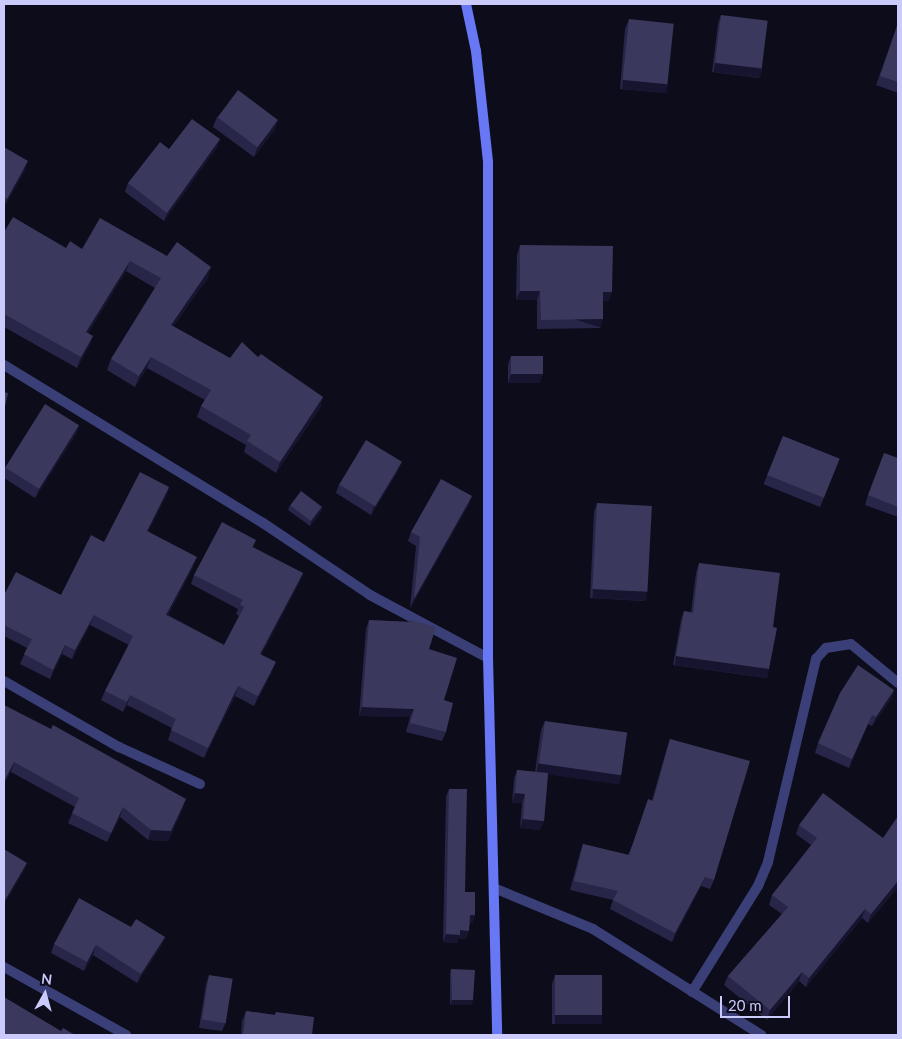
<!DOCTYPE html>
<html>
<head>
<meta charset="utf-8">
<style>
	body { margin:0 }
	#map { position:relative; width:902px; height:1039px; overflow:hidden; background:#0d0c1b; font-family:Lato,sans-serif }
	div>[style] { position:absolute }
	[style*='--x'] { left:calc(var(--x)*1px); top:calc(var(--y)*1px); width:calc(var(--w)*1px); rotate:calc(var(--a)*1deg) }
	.minor>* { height:10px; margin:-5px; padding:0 5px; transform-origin:5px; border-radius:5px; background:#3a4077 }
	.secondary>* { height:10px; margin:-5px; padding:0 5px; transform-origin:5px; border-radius:5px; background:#6877f4 }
	.wall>* { inset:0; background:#282648; transform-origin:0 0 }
	.shaded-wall>* { inset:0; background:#16142e; transform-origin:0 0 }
	.building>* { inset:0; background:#3a385c; transform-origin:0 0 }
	span { translate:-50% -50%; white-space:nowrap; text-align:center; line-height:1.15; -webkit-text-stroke:5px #0d0c1b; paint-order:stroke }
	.frame { position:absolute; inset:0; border:5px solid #cacbfb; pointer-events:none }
	.north { position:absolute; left:20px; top:969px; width:50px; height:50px; -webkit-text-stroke:4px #0d0c1b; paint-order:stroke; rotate:7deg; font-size:14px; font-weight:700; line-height:20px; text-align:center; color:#cacbfb }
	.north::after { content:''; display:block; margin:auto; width:18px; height:22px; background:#cacbfb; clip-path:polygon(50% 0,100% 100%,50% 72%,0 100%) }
	.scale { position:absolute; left:720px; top:996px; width:70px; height:22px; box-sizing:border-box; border:2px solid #cacbfb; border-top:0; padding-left:6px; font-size:15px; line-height:18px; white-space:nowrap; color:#cacbfb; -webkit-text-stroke:4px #0d0c1b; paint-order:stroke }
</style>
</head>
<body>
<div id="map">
	<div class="minor">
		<div style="--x:4;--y:365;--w:303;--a:31.4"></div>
		<div style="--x:263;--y:523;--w:129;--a:33.9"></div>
		<div style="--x:370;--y:595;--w:134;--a:28.1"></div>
		<div style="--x:4;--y:681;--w:133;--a:29.9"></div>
		<div style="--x:119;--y:747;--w:89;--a:24.6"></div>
		<div style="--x:494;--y:888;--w:107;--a:22.5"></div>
		<div style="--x:593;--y:929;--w:199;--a:32.2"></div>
		<div style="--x:4;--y:967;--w:140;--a:29.1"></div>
		<div style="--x:692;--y:992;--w:125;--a:-58.1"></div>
		<div style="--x:758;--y:886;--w:26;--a:-67"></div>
		<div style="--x:768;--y:862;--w:209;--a:-76.7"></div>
		<div style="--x:816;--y:659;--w:15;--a:-48"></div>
		<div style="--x:826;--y:648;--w:25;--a:-9"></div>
		<div style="--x:851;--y:644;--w:61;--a:39.7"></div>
	</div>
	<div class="secondary">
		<div style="--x:466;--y:4;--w:48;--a:78"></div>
		<div style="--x:476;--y:51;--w:112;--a:83.8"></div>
		<div style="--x:488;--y:162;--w:496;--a:90"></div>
		<div style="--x:488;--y:658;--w:377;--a:88.6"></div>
	</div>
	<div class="wall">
		<div style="clip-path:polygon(721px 15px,762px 69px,759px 78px,712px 72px,718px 24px)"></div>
		<div style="clip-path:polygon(629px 19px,665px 93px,620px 89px,625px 29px)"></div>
		<div style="clip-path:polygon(897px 26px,898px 26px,898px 93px,876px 85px)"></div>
		<div style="clip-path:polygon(217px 117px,275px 129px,254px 157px,213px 127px)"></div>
		<div style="clip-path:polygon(220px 139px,217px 147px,164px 221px,125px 192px,128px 183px,169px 149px)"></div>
		<div style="clip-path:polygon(4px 147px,25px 170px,4px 207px)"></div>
		<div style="clip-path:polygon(4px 232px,66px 248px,82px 249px,208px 278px,173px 326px,230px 358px,258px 357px,323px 397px,320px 408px,276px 473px,244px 452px,246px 445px,197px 417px,201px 406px,205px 400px,147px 368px,135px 387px,107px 370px,111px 359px,155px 288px,126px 271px,88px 333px,93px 336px,89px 346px,77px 368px,4px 327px)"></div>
		<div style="clip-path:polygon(520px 245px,609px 301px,603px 301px,603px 319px,600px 328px,537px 329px,537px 300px,516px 300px,517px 255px)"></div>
		<div style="clip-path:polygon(511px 356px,543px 374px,539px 383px,508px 383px,508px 365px)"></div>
		<div style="clip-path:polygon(79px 425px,76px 434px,35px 498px,4px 478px,4px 472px,5px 468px)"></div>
		<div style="left:783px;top:436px;width:61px;height:52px;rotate:22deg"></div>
		<div style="clip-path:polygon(898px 458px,898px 517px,865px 505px,868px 495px)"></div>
		<div style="clip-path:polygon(398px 471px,371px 515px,336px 493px,339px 484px)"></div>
		<div style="clip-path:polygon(169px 487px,166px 496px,148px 531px,193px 567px,168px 615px,224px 645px,239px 616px,236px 614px,238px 609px,191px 584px,194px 575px,256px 540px,253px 547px,303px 573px,299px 583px,261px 655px,272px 672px,254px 706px,235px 696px,204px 758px,168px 740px,172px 728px,127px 705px,123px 712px,101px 700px,105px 691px,129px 645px,90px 625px,72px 659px,62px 654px,50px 679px,20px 664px,27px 648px,4px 636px,4px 595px,61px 595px,104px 542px)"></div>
		<div style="clip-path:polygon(472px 496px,468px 506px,410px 608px,416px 546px,408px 541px,411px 532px)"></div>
		<div style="clip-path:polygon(597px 503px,644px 601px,590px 598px,594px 512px)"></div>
		<div style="clip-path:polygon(290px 505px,322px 507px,321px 512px,310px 526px,288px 510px)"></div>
		<div style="clip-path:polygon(699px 563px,766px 678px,673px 665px,681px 620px,684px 611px,691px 612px,696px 573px)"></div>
		<div style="clip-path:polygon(369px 620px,410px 622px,411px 620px,429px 649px,444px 700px,446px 732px,442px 741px,406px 732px,410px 717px,359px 716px,366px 629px)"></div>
		<div style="clip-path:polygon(894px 690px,891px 699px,872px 726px,868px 724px,849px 768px,815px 753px,818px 743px)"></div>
		<div style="clip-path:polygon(4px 705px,183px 808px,168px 841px,148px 840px,120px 817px,107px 842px,68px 823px,75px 807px,11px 772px)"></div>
		<div style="clip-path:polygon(545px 721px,621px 775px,618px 784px,548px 774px,544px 821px,540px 830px,520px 828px,522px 803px,512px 803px,514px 779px,517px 770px,535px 772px,541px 730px)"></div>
		<div style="clip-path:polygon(670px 739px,714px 880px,710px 889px,701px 886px,672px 942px,610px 909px,613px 900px,570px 890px,580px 853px,583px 844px,628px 855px,652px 800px,667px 748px)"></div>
		<div style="clip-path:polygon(449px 789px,465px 892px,475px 915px,472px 923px,470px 923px,466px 939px,458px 939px,457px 943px,443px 942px,446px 797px)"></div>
		<div style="clip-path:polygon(799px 825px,898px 887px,868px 923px,862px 918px,806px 987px,799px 981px,767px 1020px,724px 985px,728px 976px,782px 914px,769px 905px,772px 895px,811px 845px,796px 834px)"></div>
		<div style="clip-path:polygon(131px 927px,165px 937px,161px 946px,137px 983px,93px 955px,84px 971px,51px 953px,54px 944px)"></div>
		<div style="clip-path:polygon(451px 969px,473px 1000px,471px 1005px,450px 1005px,450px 974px)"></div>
		<div style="clip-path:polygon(209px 975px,226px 1022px,222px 1031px,199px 1028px,206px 984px)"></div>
		<div style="clip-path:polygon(555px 975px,599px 1024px,552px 1024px,552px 984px)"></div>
		<div style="clip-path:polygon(246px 1011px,275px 1015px,276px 1012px,312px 1035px,241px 1035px,242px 1021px)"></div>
	</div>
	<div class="shaded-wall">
		<div style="left:715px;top:63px;width:47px;height:9px;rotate:7deg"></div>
		<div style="left:623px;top:80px;width:45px;height:9px;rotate:5deg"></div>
		<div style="clip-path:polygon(278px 120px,275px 129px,254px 157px,257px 148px)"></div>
		<div style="clip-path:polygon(220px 139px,217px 147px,164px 221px,167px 213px)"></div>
		<div style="clip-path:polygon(28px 161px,25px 170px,4px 207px,7px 199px)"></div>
		<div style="clip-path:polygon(130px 261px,126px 271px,82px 342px,86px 332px)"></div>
		<div style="clip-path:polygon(211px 267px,208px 278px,167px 336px,171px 325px)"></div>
		<div style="clip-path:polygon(520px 291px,540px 291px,537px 300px,516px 300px)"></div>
		<div style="clip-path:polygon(603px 292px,612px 292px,609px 301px,599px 301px)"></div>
		<div style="left:603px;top:319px;width:9px;height:62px;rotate:108deg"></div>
		<div style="clip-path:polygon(93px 336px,89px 346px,77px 368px,81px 357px)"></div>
		<div style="clip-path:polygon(151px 357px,147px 368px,135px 387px,139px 376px)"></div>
		<div style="clip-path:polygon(511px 374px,543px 374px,539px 383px,508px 383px)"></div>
		<div style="clip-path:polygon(323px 397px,320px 408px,276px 473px,280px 462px)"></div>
		<div style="clip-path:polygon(79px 425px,76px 434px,35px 498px,39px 489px)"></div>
		<div style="clip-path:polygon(402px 462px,398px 471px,371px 515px,374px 506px)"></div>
		<div style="clip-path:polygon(169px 487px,166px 496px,144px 540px,147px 531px)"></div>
		<div style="clip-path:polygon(472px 496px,468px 506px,410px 608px,414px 599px)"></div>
		<div style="clip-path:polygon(322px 507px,321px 512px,310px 526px,311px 521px)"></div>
		<div style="clip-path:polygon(197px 557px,193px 567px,163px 624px,166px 615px)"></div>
		<div style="clip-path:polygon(303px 573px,299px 583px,257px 664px,260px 654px)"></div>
		<div style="left:593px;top:589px;width:54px;height:9px;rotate:3deg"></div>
		<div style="clip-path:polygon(94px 615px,90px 625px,72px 659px,75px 650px)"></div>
		<div style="clip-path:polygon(65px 645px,62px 654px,50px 679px,53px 670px)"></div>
		<div style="left:676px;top:656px;width:94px;height:9px;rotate:8deg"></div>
		<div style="clip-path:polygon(276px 662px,272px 672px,254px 706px,258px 696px)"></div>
		<div style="clip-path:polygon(238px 686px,235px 696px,204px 758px,208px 748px)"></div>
		<div style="clip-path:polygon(894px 690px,891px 699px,872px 726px,876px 717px)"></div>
		<div style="clip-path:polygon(130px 695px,127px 705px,123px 712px,127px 702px)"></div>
		<div style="clip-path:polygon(362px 707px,414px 709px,410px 717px,359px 716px)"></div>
		<div style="clip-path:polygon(872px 715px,868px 724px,849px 768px,852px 759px)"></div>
		<div style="clip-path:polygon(14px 762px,11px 772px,4px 785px,4px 782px)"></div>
		<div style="left:538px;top:763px;width:84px;height:10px;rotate:8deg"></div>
		<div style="clip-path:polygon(515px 793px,525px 794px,522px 803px,512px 803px)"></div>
		<div style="clip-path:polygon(186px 799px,183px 808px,168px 841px,148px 840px,151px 830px)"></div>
		<div style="clip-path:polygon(123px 807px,120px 817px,107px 842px,111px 833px)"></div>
		<div style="clip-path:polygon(523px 819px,544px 821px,540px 830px,520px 828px)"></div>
		<div style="clip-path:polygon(27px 863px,23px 873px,4px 905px,4px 902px)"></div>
		<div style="clip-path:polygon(705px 877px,701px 886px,672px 942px,675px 933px)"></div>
		<div style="clip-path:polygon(898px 881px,898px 887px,868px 923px,871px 914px)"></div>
		<div style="clip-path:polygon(865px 909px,862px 918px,806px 987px,809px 978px)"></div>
		<div style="clip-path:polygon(470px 915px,475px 915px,472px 923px,467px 923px)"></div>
		<div style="clip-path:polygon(460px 930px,469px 931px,466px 939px,458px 939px,457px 943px,443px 942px,446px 934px)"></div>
		<div style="clip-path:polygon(165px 937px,161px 946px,137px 983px,141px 974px)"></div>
		<div style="clip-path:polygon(96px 945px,93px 955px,84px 971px,87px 962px)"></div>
		<div style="clip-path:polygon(802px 972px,799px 981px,767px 1020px,770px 1010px)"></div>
		<div style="clip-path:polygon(452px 1000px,473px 1000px,471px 1005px,450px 1005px)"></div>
		<div style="left:555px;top:1015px;width:47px;height:9px"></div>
	</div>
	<div class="building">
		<div style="left:721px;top:15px;width:47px;height:48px;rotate:7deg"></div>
		<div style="left:629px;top:19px;width:45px;height:61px;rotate:6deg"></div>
		<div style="clip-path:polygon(897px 26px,898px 26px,898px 82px,880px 76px)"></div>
		<div style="left:238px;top:90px;width:50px;height:34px;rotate:37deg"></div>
		<div style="clip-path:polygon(192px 119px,220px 139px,167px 213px,128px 183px,160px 142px,169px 149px)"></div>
		<div style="clip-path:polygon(4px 147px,28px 161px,7px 199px,4px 197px)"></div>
		<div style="clip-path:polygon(13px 217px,66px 248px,70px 241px,82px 249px,100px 218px,167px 256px,177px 242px,211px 267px,171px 325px,230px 358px,242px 342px,258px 357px,261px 354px,323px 397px,280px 462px,247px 441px,251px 435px,201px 406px,211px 390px,151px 357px,139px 376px,111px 359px,161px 278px,130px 261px,86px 332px,93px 336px,81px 357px,4px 314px,4px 306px,5px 304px,4px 303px,4px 232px)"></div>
		<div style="clip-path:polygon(520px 245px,613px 246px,612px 292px,603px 292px,603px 319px,541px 320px,540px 291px,520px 291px)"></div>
		<div style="left:511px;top:356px;width:32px;height:18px"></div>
		<div style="clip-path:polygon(4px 392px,8px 393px,4px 411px)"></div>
		<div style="left:45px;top:404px;width:40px;height:75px;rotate:32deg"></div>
		<div style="left:783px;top:436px;width:61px;height:42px;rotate:22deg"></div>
		<div style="left:366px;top:440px;width:42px;height:52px;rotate:31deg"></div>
		<div style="clip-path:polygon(884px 453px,898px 458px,898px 507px,868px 495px)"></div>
		<div style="clip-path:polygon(140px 472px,169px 487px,147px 531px,197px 557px,166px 615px,224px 645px,244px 607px,240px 604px,243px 600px,194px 575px,222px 522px,256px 540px,252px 547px,303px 573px,260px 654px,276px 662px,258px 696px,238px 686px,208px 748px,171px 730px,176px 719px,130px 695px,127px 702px,105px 691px,133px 636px,94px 615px,75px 650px,65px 645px,53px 670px,24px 654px,32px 639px,4px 625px,4px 595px,16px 572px,61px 595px,91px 535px,104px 542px)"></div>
		<div style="clip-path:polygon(441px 479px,472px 496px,414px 599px,420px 537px,411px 532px)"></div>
		<div style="left:301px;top:491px;width:26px;height:18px;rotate:37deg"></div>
		<div style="left:597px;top:503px;width:55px;height:86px;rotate:3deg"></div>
		<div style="clip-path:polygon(699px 563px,780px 573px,773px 627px,777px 628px,769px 669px,676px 656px,684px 611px,693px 613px)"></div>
		<div style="clip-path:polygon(369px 620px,411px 622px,411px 620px,436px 627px,429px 649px,457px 658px,444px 700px,453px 703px,446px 732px,410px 723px,414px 709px,362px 707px)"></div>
		<div style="clip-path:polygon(858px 665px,894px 690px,876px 717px,872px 715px,852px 759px,818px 743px,840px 693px)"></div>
		<div style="clip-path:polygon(4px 705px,51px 729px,53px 725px,186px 799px,171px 831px,151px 830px,123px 807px,111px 833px,72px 813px,79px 798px,14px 762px,4px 782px)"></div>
		<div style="left:545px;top:721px;width:83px;height:43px;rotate:8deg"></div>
		<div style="clip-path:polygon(670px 739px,750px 761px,714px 880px,705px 877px,675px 933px,613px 900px,618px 891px,574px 881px,583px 844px,629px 855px,648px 799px,653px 801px)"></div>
		<div style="clip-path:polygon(517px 770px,548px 773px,544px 821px,523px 819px,525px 794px,515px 793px)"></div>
		<div style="clip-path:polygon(449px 789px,467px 789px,465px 892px,475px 892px,475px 915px,470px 915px,469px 931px,460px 930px,460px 935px,446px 934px)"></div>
		<div style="clip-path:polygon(823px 793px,883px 838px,898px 816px,898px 881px,871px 914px,865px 909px,809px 978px,802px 972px,770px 1010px,728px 976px,788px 907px,772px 895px,817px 838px,799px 825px)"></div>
		<div style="clip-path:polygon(4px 849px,27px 863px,4px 902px)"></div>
		<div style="clip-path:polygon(79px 898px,131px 927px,136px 919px,165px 937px,141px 974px,96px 945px,87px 962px,54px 944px)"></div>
		<div style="clip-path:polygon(451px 969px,475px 970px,473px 1000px,452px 1000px)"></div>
		<div style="left:209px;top:975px;width:24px;height:45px;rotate:9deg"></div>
		<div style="left:555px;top:975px;width:47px;height:40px"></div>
		<div style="clip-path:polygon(4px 997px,61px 1031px,63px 1028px,75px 1035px,4px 1035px)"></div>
		<div style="clip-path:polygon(246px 1011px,275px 1015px,276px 1012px,314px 1017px,312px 1035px,243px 1035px)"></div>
	</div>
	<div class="frame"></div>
	<div class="north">N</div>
	<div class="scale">20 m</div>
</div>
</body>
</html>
